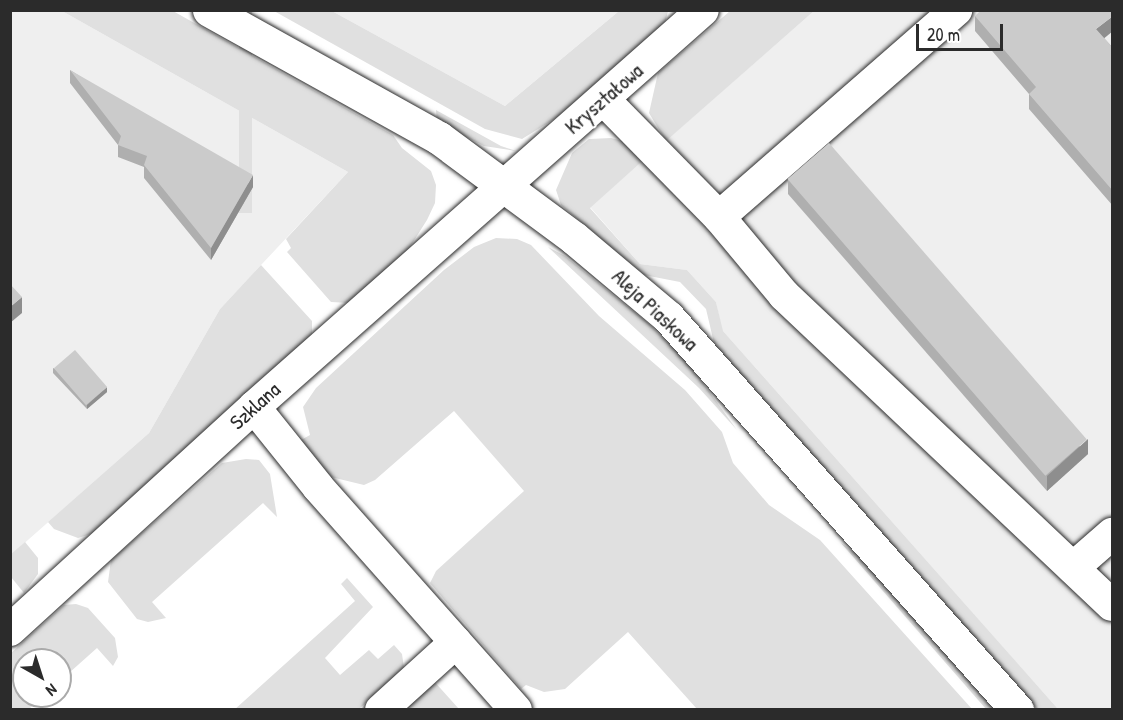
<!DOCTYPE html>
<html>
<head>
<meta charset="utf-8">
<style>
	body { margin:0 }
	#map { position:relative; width:1123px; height:720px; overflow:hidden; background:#fff; font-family:"Patrick Hand",sans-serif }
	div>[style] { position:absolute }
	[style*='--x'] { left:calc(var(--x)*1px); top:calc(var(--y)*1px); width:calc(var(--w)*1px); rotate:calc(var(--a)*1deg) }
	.built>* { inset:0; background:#efefef }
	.green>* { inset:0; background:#e0e0e0; transform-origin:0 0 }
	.roads { filter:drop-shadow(0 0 2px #2b2b2b) drop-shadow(0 0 2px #2b2b2b) }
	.minor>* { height:32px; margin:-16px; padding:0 16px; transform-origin:16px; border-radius:16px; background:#fff }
	.major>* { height:33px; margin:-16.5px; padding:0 16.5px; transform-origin:16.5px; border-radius:16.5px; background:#fff }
	.wall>* { inset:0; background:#afafaf }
	.shaded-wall>* { inset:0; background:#8e8e8e }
	.building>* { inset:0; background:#cbcbcb; transform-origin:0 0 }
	span { translate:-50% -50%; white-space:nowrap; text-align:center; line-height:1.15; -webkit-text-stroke:4.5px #fff; paint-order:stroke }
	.street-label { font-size:21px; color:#2b2b2b }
	.frame { position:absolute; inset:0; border:12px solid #2b2b2b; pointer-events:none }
	.north { position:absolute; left:12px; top:648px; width:60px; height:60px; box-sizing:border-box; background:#fff; border:2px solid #aaa; border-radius:50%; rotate:141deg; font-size:16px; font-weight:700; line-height:24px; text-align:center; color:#2b2b2b }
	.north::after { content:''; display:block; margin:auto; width:21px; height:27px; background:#2b2b2b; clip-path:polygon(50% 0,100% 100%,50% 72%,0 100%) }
	.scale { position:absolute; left:916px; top:24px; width:87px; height:27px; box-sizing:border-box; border:3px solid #2b2b2b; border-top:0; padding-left:8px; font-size:18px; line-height:21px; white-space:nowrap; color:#2b2b2b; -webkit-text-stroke:4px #fff; paint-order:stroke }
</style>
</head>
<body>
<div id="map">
	<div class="built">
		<div style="clip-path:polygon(11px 11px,62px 11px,348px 172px,220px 309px,149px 433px,11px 555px)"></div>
		<div style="clip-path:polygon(332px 11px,619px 11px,505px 106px)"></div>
		<div style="clip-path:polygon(814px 11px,1112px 11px,1112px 709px,1058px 709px,722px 330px,716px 302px,687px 270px,640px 264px,590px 207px)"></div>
	</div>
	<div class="green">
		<div style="clip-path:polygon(62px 11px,173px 11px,393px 135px,402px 148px,431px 171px,436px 185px,435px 203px,427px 220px,406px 253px,350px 303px,331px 302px,287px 252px,291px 248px,286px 239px,348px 172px)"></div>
		<div style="left:239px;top:11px;width:13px;height:202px"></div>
		<div style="clip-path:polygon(274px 11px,332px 11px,505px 106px,619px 11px,668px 11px,665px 23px,567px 117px,559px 116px,522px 139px,485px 129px)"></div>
		<div style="clip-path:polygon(730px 11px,814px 11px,666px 141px,649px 113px,658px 73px)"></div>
		<div style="clip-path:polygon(436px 110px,501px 146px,516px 151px,484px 146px,437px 122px)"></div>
		<div style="clip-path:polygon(611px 138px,631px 143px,647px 157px,590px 208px,640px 264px,687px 270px,716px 302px,723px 331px,1058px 709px,1037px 709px,866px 517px,714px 343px,706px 309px,680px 282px,644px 275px,561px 205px,556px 190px,572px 153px,589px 139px)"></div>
		<div style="clip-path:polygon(496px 238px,517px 239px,531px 245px,599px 316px,685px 390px,722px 432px,733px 463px,769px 505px,820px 540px,972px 709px,697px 709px,628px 632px,565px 689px,544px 692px,526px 685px,521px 689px,430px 583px,436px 571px,524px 491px,454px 411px,375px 480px,364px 485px,331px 477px,301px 440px,310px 435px,303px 407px,316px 388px,444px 270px,474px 247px)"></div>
		<div style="clip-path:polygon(548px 247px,565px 256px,649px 324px,689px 364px,737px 430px,699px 388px)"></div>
		<div style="clip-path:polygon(261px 265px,312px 321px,312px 336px,94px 533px,78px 538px,54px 529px,48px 522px,149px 433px,220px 309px)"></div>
		<div style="clip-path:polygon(246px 459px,259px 460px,270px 474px,277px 517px,263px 503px,152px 602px,166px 618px,148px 622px,137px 619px,108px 582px,111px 560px,222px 463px)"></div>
		<div style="clip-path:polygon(25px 542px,38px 558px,38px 574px,24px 593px,11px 577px,10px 555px)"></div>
		<div style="clip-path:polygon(841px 543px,858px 555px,995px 709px,986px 709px)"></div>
		<div style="clip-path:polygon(347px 578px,373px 607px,325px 658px,340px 675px,369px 650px,378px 659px,394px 645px,402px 654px,404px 668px,359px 709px,234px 710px,355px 601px,341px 584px)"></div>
		<div style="clip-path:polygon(76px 604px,88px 608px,115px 638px,118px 657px,113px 666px,97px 648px,60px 681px,60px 660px,24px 660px,24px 696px,44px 696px,29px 709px,11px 709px,11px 653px,64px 605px)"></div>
		<div style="clip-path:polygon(432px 679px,459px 709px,395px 710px)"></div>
	</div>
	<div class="roads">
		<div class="minor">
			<div style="--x:605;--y:101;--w:163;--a:45.5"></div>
			<div style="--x:719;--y:217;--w:102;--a:50.2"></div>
			<div style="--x:784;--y:295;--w:451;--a:43.4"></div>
			<div style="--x:719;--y:217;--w:315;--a:-41.1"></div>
			<div style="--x:254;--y:407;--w:102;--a:51.3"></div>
			<div style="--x:318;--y:487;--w:298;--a:48.4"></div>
			<div style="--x:1073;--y:568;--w:52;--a:-41.1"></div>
			<div style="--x:10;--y:630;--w:331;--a:-42.4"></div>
			<div style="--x:254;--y:407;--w:599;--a:-41.48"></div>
			<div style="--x:381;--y:710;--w:101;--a:-42.2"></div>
		</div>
		<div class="major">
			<div style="--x:209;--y:10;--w:263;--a:29.1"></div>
			<div style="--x:439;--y:138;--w:168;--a:36.5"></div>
			<div style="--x:574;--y:238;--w:123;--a:40"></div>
			<div style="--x:668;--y:317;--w:526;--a:48.39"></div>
		</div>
	</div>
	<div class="wall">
		<div style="clip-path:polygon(975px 16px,1104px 38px,1113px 48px,1113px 206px,1029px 109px,1029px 94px,975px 31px)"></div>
		<div style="clip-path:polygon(70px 70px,253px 187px,211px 260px,144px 178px,144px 167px,118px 157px,118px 145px,70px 83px)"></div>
		<div style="clip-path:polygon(788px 179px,1088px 454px,1047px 491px,788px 194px)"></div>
		<div style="clip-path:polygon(53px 368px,107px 392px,87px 409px,53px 373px)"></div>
	</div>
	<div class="shaded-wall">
		<div style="clip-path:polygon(1113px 16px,1113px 31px,1096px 45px,1096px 29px)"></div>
		<div style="clip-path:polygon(253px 175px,253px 187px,211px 260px,211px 248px)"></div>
		<div style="clip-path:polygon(22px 297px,22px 313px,10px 323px,10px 307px)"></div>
		<div style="clip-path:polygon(107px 387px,107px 392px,87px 409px,87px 405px)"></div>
		<div style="clip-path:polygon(1088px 439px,1088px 454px,1047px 491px,1047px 476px)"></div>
	</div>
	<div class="building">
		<div style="clip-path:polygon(981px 10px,1113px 10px,1113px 16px,1096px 29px,1113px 48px,1113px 191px,1029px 94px,1036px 87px,975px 16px)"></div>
		<div style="clip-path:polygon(70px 70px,253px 175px,211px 248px,144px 165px,147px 156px,118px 145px,121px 136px)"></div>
		<div style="left:829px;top:143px;width:393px;height:55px;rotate:49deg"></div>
		<div style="clip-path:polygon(10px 284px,22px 297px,10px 307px)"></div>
		<div style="left:75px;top:350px;width:49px;height:28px;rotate:49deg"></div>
	</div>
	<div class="street-label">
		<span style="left:604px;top:99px;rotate:-41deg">Kryształowa</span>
		<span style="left:655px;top:310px;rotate:43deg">Aleja Piaskowa</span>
		<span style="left:255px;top:406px;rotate:-42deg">Szklana</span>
	</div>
	<div class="frame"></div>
	<div class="north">N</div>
	<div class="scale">20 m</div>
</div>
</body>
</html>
